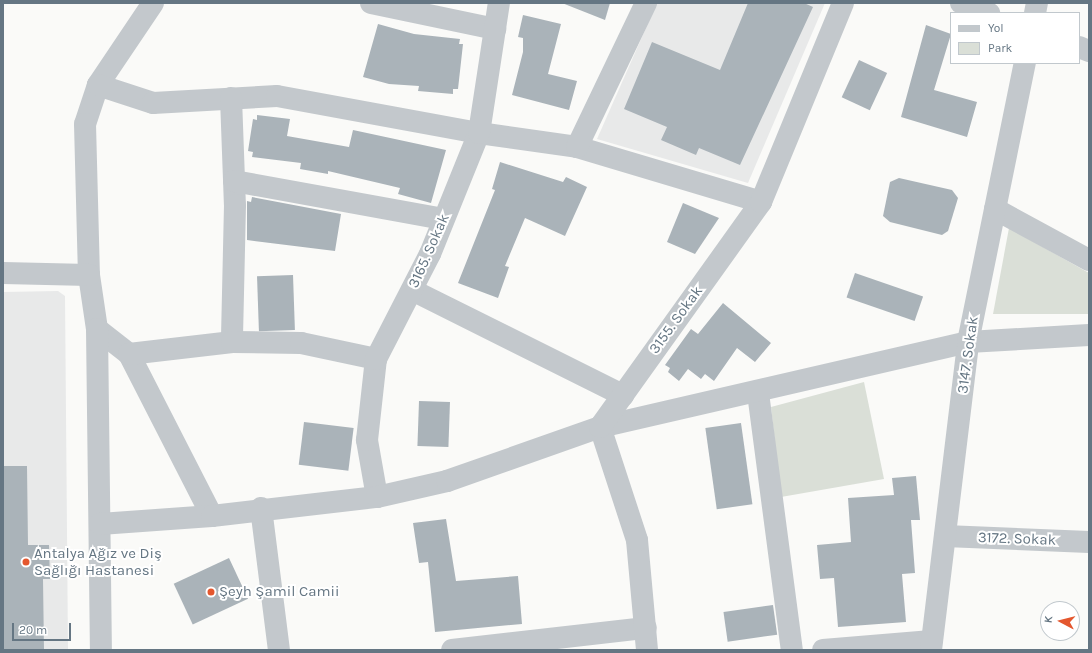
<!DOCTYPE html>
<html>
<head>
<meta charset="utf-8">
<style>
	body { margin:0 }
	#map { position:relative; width:1092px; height:653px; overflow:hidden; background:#fafaf8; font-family:Karla,sans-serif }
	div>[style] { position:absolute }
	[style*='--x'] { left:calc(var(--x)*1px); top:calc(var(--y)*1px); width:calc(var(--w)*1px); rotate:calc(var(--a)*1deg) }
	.built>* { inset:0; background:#e8e9e9 }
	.green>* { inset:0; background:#dadfd7 }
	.building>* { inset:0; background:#aab3b9; transform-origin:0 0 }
	.minor>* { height:22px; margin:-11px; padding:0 11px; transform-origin:11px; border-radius:11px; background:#c3c8cc }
	.dots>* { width:11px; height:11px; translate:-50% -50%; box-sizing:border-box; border:2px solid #fff; border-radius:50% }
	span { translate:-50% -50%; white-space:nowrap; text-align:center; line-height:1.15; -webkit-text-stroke:4px #fff; paint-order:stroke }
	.street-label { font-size:15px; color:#657683 }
	.poi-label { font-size:15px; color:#657683 }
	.left { translate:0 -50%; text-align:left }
	.frame { position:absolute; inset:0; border:4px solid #657683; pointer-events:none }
	.legend { position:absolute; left:950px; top:12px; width:130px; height:52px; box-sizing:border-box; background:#fff; border:1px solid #c1c8cd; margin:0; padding:5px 7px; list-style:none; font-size:12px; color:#657683 }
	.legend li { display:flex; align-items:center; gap:8px; height:20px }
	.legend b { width:20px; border:1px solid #c1c8cd }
	.north { position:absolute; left:1040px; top:601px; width:40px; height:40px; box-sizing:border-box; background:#fff; border:1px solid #c1c8cd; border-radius:50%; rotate:277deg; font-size:11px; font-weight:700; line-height:16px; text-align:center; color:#657683 }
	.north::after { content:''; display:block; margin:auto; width:14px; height:18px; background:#e4572e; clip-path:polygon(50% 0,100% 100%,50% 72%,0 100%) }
	.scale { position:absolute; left:12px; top:623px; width:59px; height:18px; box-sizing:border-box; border:2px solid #657683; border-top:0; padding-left:5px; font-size:12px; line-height:14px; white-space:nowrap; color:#657683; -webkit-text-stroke:3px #fff; paint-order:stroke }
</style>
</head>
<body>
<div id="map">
	<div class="built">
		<div style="clip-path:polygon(657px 3px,825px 3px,748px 183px,597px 139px)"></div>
		<div style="clip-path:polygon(58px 291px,65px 296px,68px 650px,3px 650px,3px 292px)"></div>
	</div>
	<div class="green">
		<div style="clip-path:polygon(1009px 228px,1089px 273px,1088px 314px,993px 314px)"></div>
		<div style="clip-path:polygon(864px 382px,884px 479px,781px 497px,771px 407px)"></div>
	</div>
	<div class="building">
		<div style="clip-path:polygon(562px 3px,610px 3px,605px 20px)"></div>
		<div style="clip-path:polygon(748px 3px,804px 3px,813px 7px,740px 165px,699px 148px,696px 155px,661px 140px,667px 127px,624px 109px,652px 42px,720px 70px)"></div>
		<div style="clip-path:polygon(523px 15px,561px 24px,548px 74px,577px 81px,569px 110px,512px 95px,523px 52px,523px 38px,518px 37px)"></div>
		<div style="clip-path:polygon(378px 24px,414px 34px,460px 39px,459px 44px,463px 44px,458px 89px,453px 89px,453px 94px,418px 91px,419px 86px,389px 84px,363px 77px)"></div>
		<div style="clip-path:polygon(926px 25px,951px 34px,934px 90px,977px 102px,967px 137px,901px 117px)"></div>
		<div style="left:859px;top:60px;width:31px;height:41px;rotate:25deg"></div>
		<div style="clip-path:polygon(257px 115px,290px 119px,287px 136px,349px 147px,353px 130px,446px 150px,431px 203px,398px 194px,400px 188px,328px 171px,328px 174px,300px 169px,301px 163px,252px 157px,253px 152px,248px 151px,253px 119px,257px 120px)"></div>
		<div style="clip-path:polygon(500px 162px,563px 182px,566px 177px,587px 187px,565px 236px,525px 218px,505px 266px,509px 267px,498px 298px,458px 283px,495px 190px,492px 189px)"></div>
		<div style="clip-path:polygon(899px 178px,952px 190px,958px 198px,948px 231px,942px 235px,890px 222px,883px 216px,890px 182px)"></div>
		<div style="clip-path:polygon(252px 197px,341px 214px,335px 251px,247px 240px,247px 201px,251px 202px)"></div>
		<div style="clip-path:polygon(683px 203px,719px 218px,695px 254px,667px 242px)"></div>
		<div style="left:855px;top:273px;width:72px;height:26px;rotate:19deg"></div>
		<div style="left:293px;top:275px;width:55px;height:36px;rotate:88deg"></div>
		<div style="clip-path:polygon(723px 303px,771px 343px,755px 362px,737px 348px,714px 381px,705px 374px,701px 379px,688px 369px,679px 381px,668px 372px,670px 368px,665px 365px,691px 329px,698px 334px)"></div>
		<div style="left:419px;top:401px;width:31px;height:45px;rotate:2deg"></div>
		<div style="left:304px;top:422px;width:50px;height:43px;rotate:7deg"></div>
		<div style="left:741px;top:423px;width:82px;height:36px;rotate:82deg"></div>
		<div style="clip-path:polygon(3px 466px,27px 466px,28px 545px,49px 545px,50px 579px,43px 579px,44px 650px,3px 650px)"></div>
		<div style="clip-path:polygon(916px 476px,920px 520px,911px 520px,915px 573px,902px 574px,906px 622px,838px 627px,834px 578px,820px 579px,817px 545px,851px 542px,848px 498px,894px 495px,892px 478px)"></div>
		<div style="clip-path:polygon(446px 519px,456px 581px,518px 576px,522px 624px,435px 632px,428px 562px,419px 563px,413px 523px)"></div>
		<div style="left:229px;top:558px;width:45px;height:61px;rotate:65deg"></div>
		<div style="left:773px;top:605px;width:30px;height:50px;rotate:82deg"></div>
	</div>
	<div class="minor">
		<div style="--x:153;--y:3;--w:99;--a:123.9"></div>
		<div style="--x:98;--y:85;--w:41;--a:108.4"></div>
		<div style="--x:85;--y:124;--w:151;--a:88.5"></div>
		<div style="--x:89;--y:275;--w:55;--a:81.6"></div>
		<div style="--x:97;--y:329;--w:41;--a:38"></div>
		<div style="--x:129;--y:354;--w:182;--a:62.9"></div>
		<div style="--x:371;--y:3;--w:127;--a:11.8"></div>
		<div style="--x:961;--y:3;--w:30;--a:20"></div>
		<div style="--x:1035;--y:13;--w:10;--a:-79"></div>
		<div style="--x:1079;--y:47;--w:11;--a:22"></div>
		<div style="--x:98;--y:85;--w:58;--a:18.1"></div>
		<div style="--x:153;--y:103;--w:124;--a:-3.2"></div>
		<div style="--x:277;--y:96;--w:205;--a:10.4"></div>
		<div style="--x:479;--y:133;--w:99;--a:8.1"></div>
		<div style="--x:577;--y:147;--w:192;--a:16.6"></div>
		<div style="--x:231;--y:98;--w:107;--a:87.9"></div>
		<div style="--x:235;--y:205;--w:137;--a:91.3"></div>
		<div style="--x:577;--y:147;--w:160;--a:-64.4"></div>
		<div style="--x:234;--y:181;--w:212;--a:10.3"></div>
		<div style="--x:995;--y:209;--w:107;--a:28.5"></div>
		<div style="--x:3;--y:273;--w:86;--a:1.3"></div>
		<div style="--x:412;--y:290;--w:236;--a:26.5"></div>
		<div style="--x:97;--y:329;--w:321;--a:89.3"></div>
		<div style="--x:129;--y:354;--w:104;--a:-6.6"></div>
		<div style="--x:232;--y:342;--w:69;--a:0.8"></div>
		<div style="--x:301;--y:343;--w:77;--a:12"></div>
		<div style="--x:758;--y:393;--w:259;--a:82.5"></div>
		<div style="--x:377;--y:497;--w:58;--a:-100"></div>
		<div style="--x:367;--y:440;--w:81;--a:-83.7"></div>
		<div style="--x:376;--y:359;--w:118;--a:-62.8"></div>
		<div style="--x:430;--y:254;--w:131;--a:-68"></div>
		<div style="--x:479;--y:133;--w:132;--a:-81.3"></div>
		<div style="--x:261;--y:508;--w:143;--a:82.8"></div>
		<div style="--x:100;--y:524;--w:112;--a:-4.1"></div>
		<div style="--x:212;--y:516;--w:166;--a:-6.6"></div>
		<div style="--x:377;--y:497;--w:72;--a:-12.9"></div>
		<div style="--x:447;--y:481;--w:162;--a:-19.4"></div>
		<div style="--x:600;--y:427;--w:378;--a:-13"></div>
		<div style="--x:968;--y:342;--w:121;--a:-3.3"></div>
		<div style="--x:945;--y:536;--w:144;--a:2.4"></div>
		<div style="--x:452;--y:650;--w:195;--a:-6.5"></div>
		<div style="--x:647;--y:650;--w:110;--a:-95.2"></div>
		<div style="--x:637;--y:540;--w:119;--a:-108.1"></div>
		<div style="--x:600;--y:427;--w:277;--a:-54.4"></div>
		<div style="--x:761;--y:202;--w:215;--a:-67.6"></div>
		<div style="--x:823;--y:650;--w:109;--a:-4.7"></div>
		<div style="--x:931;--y:650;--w:310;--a:-83.1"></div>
		<div style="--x:968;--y:342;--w:285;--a:-78.5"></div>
	</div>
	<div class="dots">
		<div style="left:26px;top:562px;background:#e4572e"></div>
		<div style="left:211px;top:592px;background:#e4572e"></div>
	</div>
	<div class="street-label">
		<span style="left:429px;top:251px;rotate:-66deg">3165. Sokak</span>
		<span style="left:676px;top:320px;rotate:-54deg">3155. Sokak</span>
		<span style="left:968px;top:355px;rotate:-82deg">3147. Sokak</span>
		<span style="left:1017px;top:539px;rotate:2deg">3172. Sokak</span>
	</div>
	<div class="poi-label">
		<span class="left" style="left:34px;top:562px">Antalya Ağız ve Diş<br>Sağlığı Hastanesi</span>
		<span class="left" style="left:219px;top:592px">Şeyh Şamil Camii</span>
	</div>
	<div class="frame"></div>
	<ul class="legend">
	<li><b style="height:5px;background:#c3c8cc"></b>Yol</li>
	<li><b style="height:11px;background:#dadfd7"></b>Park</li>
	</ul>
	<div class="north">K</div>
	<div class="scale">20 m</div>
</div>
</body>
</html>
